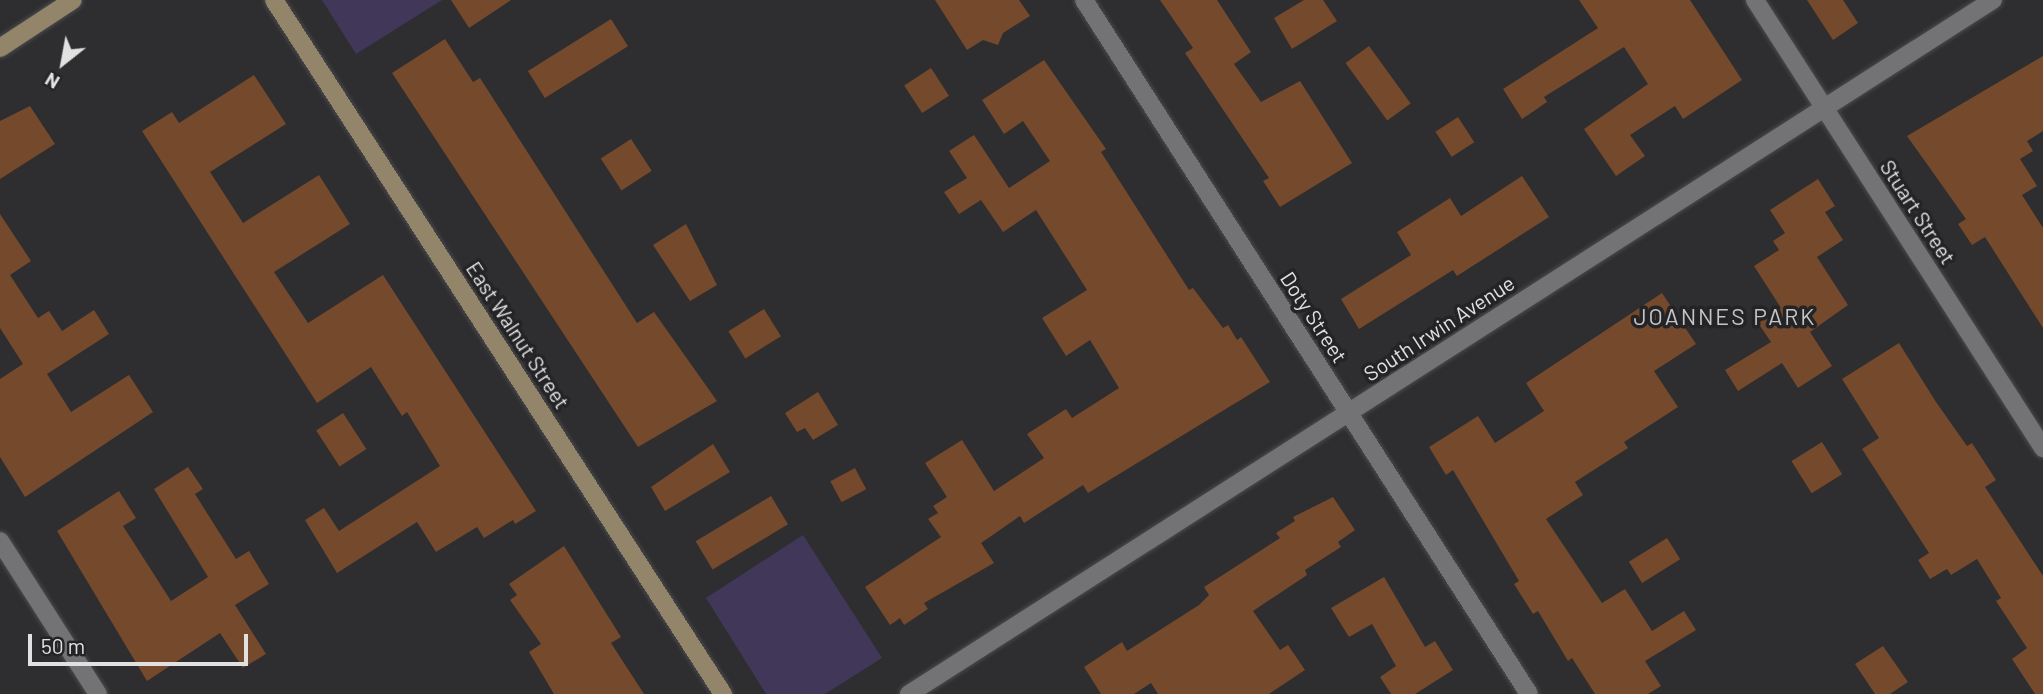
<!DOCTYPE html>
<html>
<head>
<meta charset="utf-8">
<style>
	body { margin:0 }
	#map { position:relative; width:2043px; height:694px; overflow:hidden; background:#2e2d30; font-family:Barlow,sans-serif }
	div>[style] { position:absolute }
	[style*='--x'] { left:calc(var(--x)*1px); top:calc(var(--y)*1px); width:calc(var(--w)*1px); rotate:calc(var(--a)*1deg) }
	.green>* { inset:0; background:#413859 }
	.building>* { inset:0; background:#75492b; transform-origin:0 0 }
	.roads { filter:drop-shadow(0 0 2px #4b4b4d) drop-shadow(0 0 2px #4b4b4d) }
	.street>* { height:18px; margin:-9px; padding:0 9px; transform-origin:9px; border-radius:9px; background:#737275 }
	.secondary>* { height:18px; margin:-9px; padding:0 9px; transform-origin:9px; border-radius:9px; background:#92856a }
	span { translate:-50% -50%; white-space:nowrap; text-align:center; line-height:1.15; -webkit-text-stroke:7px #242426; paint-order:stroke }
	.street-label { font-size:21px; color:#e1e1e2 }
	.neighbourhood-label { font-size:23px; color:#c5c5c8; letter-spacing:2px }
	.north { position:absolute; left:28px; top:28px; width:70px; height:70px; -webkit-text-stroke:5px #242426; paint-order:stroke; rotate:211deg; font-size:19px; font-weight:700; line-height:28px; text-align:center; color:#e1e1e2 }
	.north::after { content:''; display:block; margin:auto; width:24px; height:32px; background:#e1e1e2; clip-path:polygon(50% 0,100% 100%,50% 72%,0 100%) }
	.scale { position:absolute; left:28px; top:634px; width:220px; height:32px; box-sizing:border-box; border:4px solid #e1e1e2; border-top:0; padding-left:9px; font-size:21px; line-height:24px; white-space:nowrap; color:#e1e1e2; -webkit-text-stroke:5px #242426; paint-order:stroke }
</style>
</head>
<body>
<div id="map">
	<div class="green">
		<div style="clip-path:polygon(322px 0,442px 0,356px 54px)"></div>
		<div style="clip-path:polygon(803px 535px,882px 658px,825px 694px,766px 694px,706px 598px)"></div>
	</div>
	<div class="building">
		<div style="clip-path:polygon(451px 0,511px 0,469px 28px)"></div>
		<div style="clip-path:polygon(935px 0,1019px 0,1030px 16px,1003px 33px,998px 45px,983px 40px,967px 50px)"></div>
		<div style="clip-path:polygon(1160px 0,1217px 0,1251px 52px,1234px 64px,1261px 102px,1300px 81px,1352px 163px,1280px 207px,1263px 181px,1269px 178px,1185px 53px,1193px 48px)"></div>
		<div style="clip-path:polygon(1304px 0,1323px 0,1337px 21px,1292px 49px,1274px 18px)"></div>
		<div style="clip-path:polygon(1579px 0,1690px 0,1742px 80px,1683px 119px,1675px 106px,1630px 135px,1645px 156px,1616px 176px,1584px 129px,1648px 84px,1624px 47px,1544px 97px,1547px 102px,1522px 119px,1503px 89px,1598px 28px)"></div>
		<div style="clip-path:polygon(1807px 0,1843px 0,1858px 23px,1833px 40px)"></div>
		<div style="left:611px;top:19px;width:32px;height:98px;rotate:58deg"></div>
		<div style="clip-path:polygon(445px 39px,473px 82px,480px 78px,637px 323px,654px 312px,717px 401px,638px 447px,392px 73px)"></div>
		<div style="left:1369px;top:46px;width:71px;height:29px;rotate:54deg"></div>
		<div style="clip-path:polygon(2043px 56px,2043px 131px,2027px 141px,2033px 151px,2020px 159px,2037px 186px,2022px 195px,2043px 228px,2043px 328px,1985px 237px,1972px 245px,1958px 224px,1966px 219px,1907px 136px)"></div>
		<div style="clip-path:polygon(1044px 60px,1106px 149px,1101px 152px,1189px 290px,1193px 288px,1223px 328px,1228px 325px,1237px 340px,1241px 337px,1270px 382px,1088px 493px,1083px 485px,1024px 523px,1020px 516px,981px 543px,994px 563px,924px 603px,928px 609px,904px 625px,900px 618px,890px 625px,865px 587px,941px 537px,928px 519px,938px 513px,933px 506px,947px 497px,925px 463px,962px 440px,994px 491px,1044px 458px,1027px 434px,1066px 409px,1072px 418px,1119px 388px,1090px 340px,1066px 356px,1042px 318px,1087px 290px,1036px 210px,1003px 232px,981px 200px,959px 214px,944px 192px,967px 178px,949px 151px,974px 135px,1009px 188px,1050px 161px,1023px 121px,1004px 134px,982px 100px)"></div>
		<div style="left:931px;top:68px;width:33px;height:32px;rotate:57deg"></div>
		<div style="clip-path:polygon(254px 75px,286px 124px,210px 172px,243px 223px,319px 175px,350px 224px,274px 272px,308px 323px,383px 275px,536px 511px,515px 524px,513px 520px,484px 538px,477px 527px,436px 552px,417px 522px,337px 573px,305px 520px,324px 508px,339px 531px,440px 466px,407px 412px,402px 416px,371px 367px,317px 403px,142px 131px,172px 112px,179px 123px)"></div>
		<div style="clip-path:polygon(30px 106px,55px 144px,0 179px,0 121px)"></div>
		<div style="left:1458px;top:117px;width:30px;height:27px;rotate:57deg"></div>
		<div style="left:631px;top:139px;width:38px;height:36px;rotate:57deg"></div>
		<div style="clip-path:polygon(1522px 176px,1549px 217px,1457px 276px,1453px 270px,1359px 329px,1341px 299px,1411px 255px,1397px 232px,1450px 198px,1461px 216px)"></div>
		<div style="clip-path:polygon(1818px 179px,1835px 206px,1825px 212px,1843px 240px,1817px 257px,1848px 305px,1810px 332px,1832px 366px,1798px 388px,1782px 363px,1738px 391px,1725px 370px,1771px 342px,1758px 323px,1781px 308px,1754px 266px,1779px 250px,1773px 241px,1785px 233px,1770px 210px)"></div>
		<div style="clip-path:polygon(0 214px,31px 261px,10px 275px,38px 318px,49px 311px,62px 331px,94px 310px,109px 334px,47px 374px,71px 412px,129px 375px,153px 412px,25px 497px,0 457px,0 379px,23px 364px,0 328px)"></div>
		<div style="clip-path:polygon(686px 224px,717px 285px,690px 301px,653px 245px)"></div>
		<div style="clip-path:polygon(1662px 293px,1696px 344px,1654px 371px,1678px 407px,1624px 442px,1628px 448px,1575px 482px,1583px 495px,1546px 519px,1602px 603px,1625px 589px,1652px 631px,1684px 611px,1696px 630px,1645px 661px,1661px 686px,1648px 694px,1595px 694px,1572px 658px,1568px 661px,1538px 611px,1533px 614px,1514px 584px,1519px 581px,1453px 470px,1446px 475px,1429px 447px,1478px 416px,1495px 443px,1544px 411px,1526px 383px)"></div>
		<div style="left:764px;top:309px;width:32px;height:42px;rotate:58deg"></div>
		<div style="clip-path:polygon(1899px 343px,1936px 402px,1967px 446px,1972px 443px,1996px 480px,1985px 487px,2043px 576px,2043px 694px,2035px 694px,2012px 659px,2027px 648px,1996px 601px,2001px 598px,1977px 559px,1951px 575px,1947px 569px,1930px 579px,1918px 560px,1929px 553px,1862px 449px,1879px 438px,1842px 379px)"></div>
		<div style="clip-path:polygon(818px 392px,838px 425px,813px 440px,805px 428px,797px 432px,785px 413px)"></div>
		<div style="left:343px;top:413px;width:43px;height:32px;rotate:57deg"></div>
		<div style="left:1822px;top:442px;width:38px;height:36px;rotate:58deg"></div>
		<div style="clip-path:polygon(713px 444px,730px 472px,665px 511px,651px 487px)"></div>
		<div style="clip-path:polygon(188px 467px,203px 489px,195px 494px,236px 559px,249px 551px,269px 584px,235px 605px,266px 654px,243px 668px,220px 633px,147px 681px,57px 531px,119px 491px,136px 518px,123px 526px,171px 601px,208px 577px,154px 489px)"></div>
		<div style="left:855px;top:468px;width:24px;height:28px;rotate:62deg"></div>
		<div style="left:771px;top:496px;width:33px;height:88px;rotate:59deg"></div>
		<div style="clip-path:polygon(1333px 497px,1355px 530px,1338px 542px,1341px 547px,1305px 570px,1307px 575px,1253px 611px,1280px 650px,1288px 645px,1305px 670px,1269px 694px,1158px 694px,1151px 683px,1134px 694px,1101px 694px,1084px 667px,1122px 642px,1127px 651px,1199px 605px,1209px 595px,1204px 587px,1280px 538px,1276px 533px,1295px 521px,1293px 517px)"></div>
		<div style="left:1667px;top:538px;width:25px;height:45px;rotate:58deg"></div>
		<div style="clip-path:polygon(564px 546px,621px 637px,611px 643px,644px 694px,554px 694px,529px 652px,541px 644px,510px 600px,517px 595px,509px 584px)"></div>
		<div style="clip-path:polygon(1384px 577px,1425px 647px,1435px 641px,1453px 670px,1415px 694px,1391px 694px,1380px 677px,1396px 666px,1372px 624px,1349px 637px,1331px 608px)"></div>
		<div style="clip-path:polygon(1883px 646px,1908px 682px,1890px 694px,1875px 694px,1855px 664px)"></div>
	</div>
	<div class="roads">
		<div class="street">
			<div style="--x:1084;--y:0;--w:824;--a:57.33"></div>
			<div style="--x:1755;--y:0;--w:533;--a:57.26"></div>
			<div style="--x:0;--y:541;--w:182;--a:57.4"></div>
			<div style="--x:909;--y:694;--w:1287;--a:-32.63"></div>
		</div>
		<div class="secondary">
			<div style="--x:274;--y:0;--w:827;--a:57.1"></div>
			<div style="--x:0;--y:48;--w:87;--a:-33.3"></div>
		</div>
	</div>
	<div class="street-label">
		<span style="left:1918px;top:212px;rotate:57deg">Stuart Street</span>
		<span style="left:1314px;top:317px;rotate:57deg">Doty Street</span>
		<span style="left:1439px;top:328px;rotate:-33deg">South Irwin Avenue</span>
		<span style="left:518px;top:335px;rotate:57deg">East Walnut Street</span>
	</div>
	<div class="neighbourhood-label">
		<span style="left:1725px;top:316px">JOANNES PARK</span>
	</div>
	<div class="north">N</div>
	<div class="scale">50 m</div>
</div>
</body>
</html>
